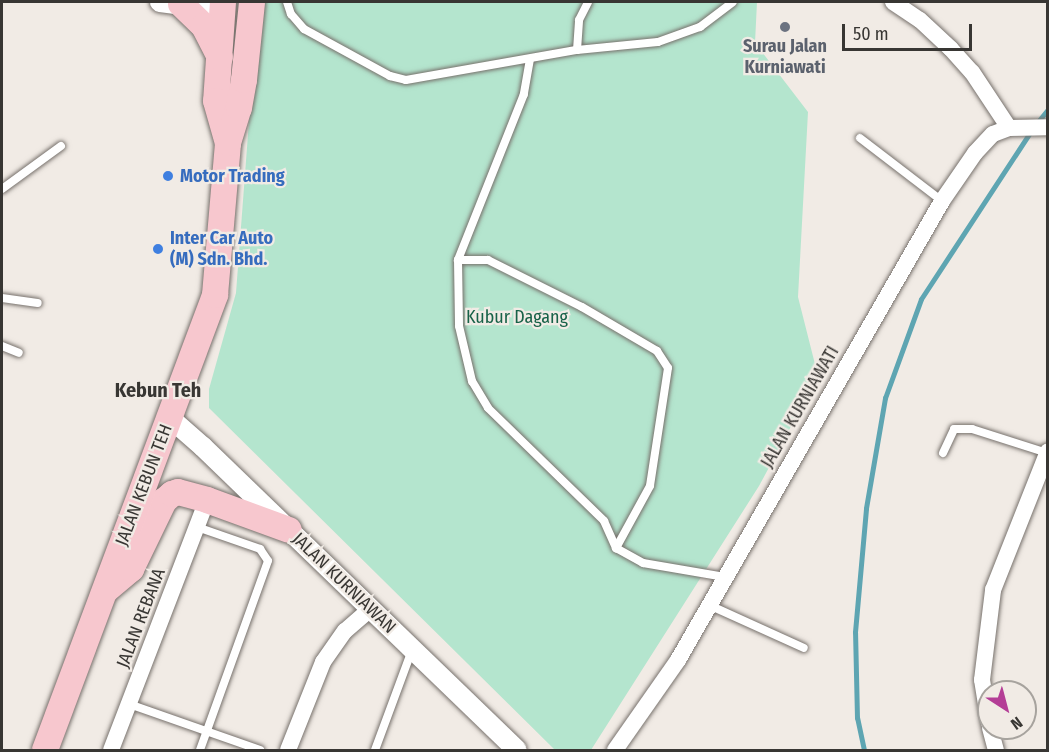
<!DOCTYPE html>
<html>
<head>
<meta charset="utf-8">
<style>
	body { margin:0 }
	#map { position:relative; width:1049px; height:752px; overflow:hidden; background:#f1ebe5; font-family:"Fira Sans Condensed",sans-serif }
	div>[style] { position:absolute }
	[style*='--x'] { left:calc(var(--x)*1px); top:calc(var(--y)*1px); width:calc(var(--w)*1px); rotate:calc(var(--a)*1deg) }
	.green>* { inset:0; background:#b4e5ce }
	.stream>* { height:5px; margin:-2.5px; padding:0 2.5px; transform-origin:2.5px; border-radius:2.5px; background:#5ea5b2 }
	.roads { filter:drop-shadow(0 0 2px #77716c) drop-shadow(0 0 2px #77716c) }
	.service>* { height:8px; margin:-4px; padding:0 4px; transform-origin:4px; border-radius:4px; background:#fff }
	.minor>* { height:16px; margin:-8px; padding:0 8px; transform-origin:8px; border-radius:8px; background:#fff }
	.tertiary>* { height:20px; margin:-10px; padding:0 10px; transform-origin:10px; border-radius:10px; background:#fff }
	.primary>* { height:26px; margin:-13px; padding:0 13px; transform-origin:13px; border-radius:13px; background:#f7c7ce }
	.dots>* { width:16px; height:16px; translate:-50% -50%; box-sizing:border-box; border:3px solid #f1ebe5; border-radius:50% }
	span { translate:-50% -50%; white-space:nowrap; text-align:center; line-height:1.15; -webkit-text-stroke:4.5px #f1ebe5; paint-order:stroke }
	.worship-label { font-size:18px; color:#5b616d; font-weight:700 }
	.shop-label { font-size:18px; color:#366cbe; font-weight:700 }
	.left { translate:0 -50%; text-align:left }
	.park-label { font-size:18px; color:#186248 }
	.street-label { font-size:18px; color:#383633 }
	.neighbourhood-label { font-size:20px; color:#383633; font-weight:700 }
	.frame { position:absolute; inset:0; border:3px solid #383633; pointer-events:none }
	.north { position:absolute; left:977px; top:680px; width:60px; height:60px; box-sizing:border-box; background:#f1ebe5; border:2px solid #a7a39e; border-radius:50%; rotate:144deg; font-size:16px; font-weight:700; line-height:24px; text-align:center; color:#383633 }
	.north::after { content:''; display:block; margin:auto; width:21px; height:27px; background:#b43e96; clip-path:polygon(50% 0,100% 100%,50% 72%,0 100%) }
	.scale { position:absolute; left:842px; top:24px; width:130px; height:27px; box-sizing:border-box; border:3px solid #383633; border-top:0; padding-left:8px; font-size:18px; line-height:21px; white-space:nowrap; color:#383633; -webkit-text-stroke:4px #f1ebe5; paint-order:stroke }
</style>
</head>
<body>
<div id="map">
	<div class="green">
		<div style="clip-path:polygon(258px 2px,757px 2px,755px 43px,808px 112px,798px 297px,818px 376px,759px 486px,591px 750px,555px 750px,209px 408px,209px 389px,236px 293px)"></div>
	</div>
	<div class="stream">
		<div style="--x:1036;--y:124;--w:19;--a:-51"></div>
		<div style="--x:864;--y:750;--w:33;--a:-102"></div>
		<div style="--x:857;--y:718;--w:86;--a:-91.3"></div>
		<div style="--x:855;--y:632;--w:124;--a:-84.9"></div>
		<div style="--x:866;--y:508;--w:112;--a:-80.2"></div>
		<div style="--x:885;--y:398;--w:105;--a:-70"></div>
		<div style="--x:921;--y:299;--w:201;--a:-56.8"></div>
	</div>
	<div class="roads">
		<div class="service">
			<div style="--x:287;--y:2;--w:13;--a:72"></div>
			<div style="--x:291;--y:14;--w:20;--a:49"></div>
			<div style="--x:304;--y:29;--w:98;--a:28.7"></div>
			<div style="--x:390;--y:76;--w:16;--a:14"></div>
			<div style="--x:406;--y:80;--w:174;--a:-10"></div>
			<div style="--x:577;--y:50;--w:81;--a:-5.6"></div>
			<div style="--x:658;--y:42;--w:45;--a:-19.7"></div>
			<div style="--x:700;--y:27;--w:41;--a:-37.1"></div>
			<div style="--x:577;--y:50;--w:30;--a:-86"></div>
			<div style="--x:579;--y:20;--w:20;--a:-63"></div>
			<div style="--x:530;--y:59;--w:36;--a:100"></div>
			<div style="--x:524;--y:94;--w:179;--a:111.7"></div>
			<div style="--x:458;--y:260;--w:66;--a:89.1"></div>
			<div style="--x:459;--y:326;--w:57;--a:76.7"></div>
			<div style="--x:472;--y:381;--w:31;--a:59"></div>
			<div style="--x:488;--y:408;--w:162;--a:44.2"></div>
			<div style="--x:604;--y:521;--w:30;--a:66"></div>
			<div style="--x:616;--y:548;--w:31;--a:29"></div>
			<div style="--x:643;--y:563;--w:83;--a:9.7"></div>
			<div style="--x:860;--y:138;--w:103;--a:37.5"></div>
			<div style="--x:2;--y:189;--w:73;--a:-36.1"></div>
			<div style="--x:458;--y:260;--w:30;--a:0"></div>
			<div style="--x:488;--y:260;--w:105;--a:26.6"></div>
			<div style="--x:582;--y:307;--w:87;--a:30.4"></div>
			<div style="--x:657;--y:351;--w:20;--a:57"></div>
			<div style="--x:668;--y:368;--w:119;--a:98.7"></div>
			<div style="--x:650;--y:486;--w:71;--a:118.7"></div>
			<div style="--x:2;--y:298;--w:36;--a:8"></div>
			<div style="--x:2;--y:346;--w:18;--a:22"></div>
			<div style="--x:943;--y:453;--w:26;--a:-65"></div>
			<div style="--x:954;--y:429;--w:18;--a:0"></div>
			<div style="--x:972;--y:429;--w:79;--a:17.7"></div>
			<div style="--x:197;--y:527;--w:67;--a:19.2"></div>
			<div style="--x:260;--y:549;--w:14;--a:56"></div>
			<div style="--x:268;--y:561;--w:201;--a:109.8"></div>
			<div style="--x:709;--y:605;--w:104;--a:24.4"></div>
			<div style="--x:129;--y:704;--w:139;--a:19.3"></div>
			<div style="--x:375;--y:750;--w:107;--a:-69.7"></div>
		</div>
		<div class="minor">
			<div style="--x:893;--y:2;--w:32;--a:34"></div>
			<div style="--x:920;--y:20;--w:42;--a:43.1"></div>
			<div style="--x:951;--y:49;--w:31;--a:48"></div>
			<div style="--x:972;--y:72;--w:67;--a:56.5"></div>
			<div style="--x:989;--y:723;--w:44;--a:-99.2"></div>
			<div style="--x:982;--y:680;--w:91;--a:-83"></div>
			<div style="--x:993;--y:590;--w:149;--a:-68.4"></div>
			<div style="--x:990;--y:728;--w:23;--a:75"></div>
			<div style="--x:111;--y:750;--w:268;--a:-69"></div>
			<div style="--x:288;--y:750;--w:95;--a:-68.3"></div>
			<div style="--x:323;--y:662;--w:38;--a:-55"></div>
			<div style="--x:345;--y:631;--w:33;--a:-41"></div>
			<div style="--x:615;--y:750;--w:110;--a:-55"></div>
			<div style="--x:678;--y:660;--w:530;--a:-60.09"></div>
			<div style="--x:942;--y:201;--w:58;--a:-55.5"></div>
			<div style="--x:975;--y:153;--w:26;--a:-47"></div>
			<div style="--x:993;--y:134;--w:17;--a:-21"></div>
			<div style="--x:1009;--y:128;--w:39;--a:-1"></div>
		</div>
		<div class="tertiary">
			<div style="--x:160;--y:2;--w:63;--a:7.4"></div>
			<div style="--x:170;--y:418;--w:44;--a:41.3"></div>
			<div style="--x:203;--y:447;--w:436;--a:44"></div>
		</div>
		<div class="primary">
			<div style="--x:223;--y:2;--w:99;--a:94"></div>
			<div style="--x:216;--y:101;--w:44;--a:74.1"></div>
			<div style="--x:181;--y:4;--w:32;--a:44"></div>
			<div style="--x:204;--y:26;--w:35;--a:63"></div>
			<div style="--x:106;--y:590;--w:33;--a:-40"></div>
			<div style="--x:131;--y:569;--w:76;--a:-64.1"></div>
			<div style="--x:164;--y:501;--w:11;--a:-41"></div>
			<div style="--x:172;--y:494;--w:6;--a:-18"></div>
			<div style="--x:178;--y:492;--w:30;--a:15"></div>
			<div style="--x:207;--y:500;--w:87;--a:20.1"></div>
			<div style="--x:45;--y:750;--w:486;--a:-69.5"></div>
			<div style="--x:215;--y:295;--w:153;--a:-85.1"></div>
			<div style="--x:228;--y:143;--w:37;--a:-73"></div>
			<div style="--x:239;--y:108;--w:28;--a:-80"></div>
			<div style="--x:244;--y:80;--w:78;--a:-84.1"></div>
		</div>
	</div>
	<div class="dots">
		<div style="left:785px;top:27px;background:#6b7280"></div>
		<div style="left:168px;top:176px;background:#3f7fe0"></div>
		<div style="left:158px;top:249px;background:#3f7fe0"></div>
	</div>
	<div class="worship-label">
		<span style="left:785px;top:57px">Surau Jalan<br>Kurniawati</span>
	</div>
	<div class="shop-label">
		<span class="left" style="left:180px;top:176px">Motor Trading</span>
		<span class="left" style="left:170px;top:249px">Inter Car Auto<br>(M) Sdn. Bhd.</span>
	</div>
	<div class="park-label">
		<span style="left:517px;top:317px">Kubur Dagang</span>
	</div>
	<div class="street-label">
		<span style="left:800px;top:407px;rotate:-60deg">JALAN KURNIAWATI</span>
		<span style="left:144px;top:485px;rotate:-69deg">JALAN KEBUN TEH</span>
		<span style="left:344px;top:583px;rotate:44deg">JALAN KURNIAWAN</span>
		<span style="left:141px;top:618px;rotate:-69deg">JALAN REBANA</span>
	</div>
	<div class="neighbourhood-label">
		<span style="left:158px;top:390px">Kebun Teh</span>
	</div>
	<div class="frame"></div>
	<div class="north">N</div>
	<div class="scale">50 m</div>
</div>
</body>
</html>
